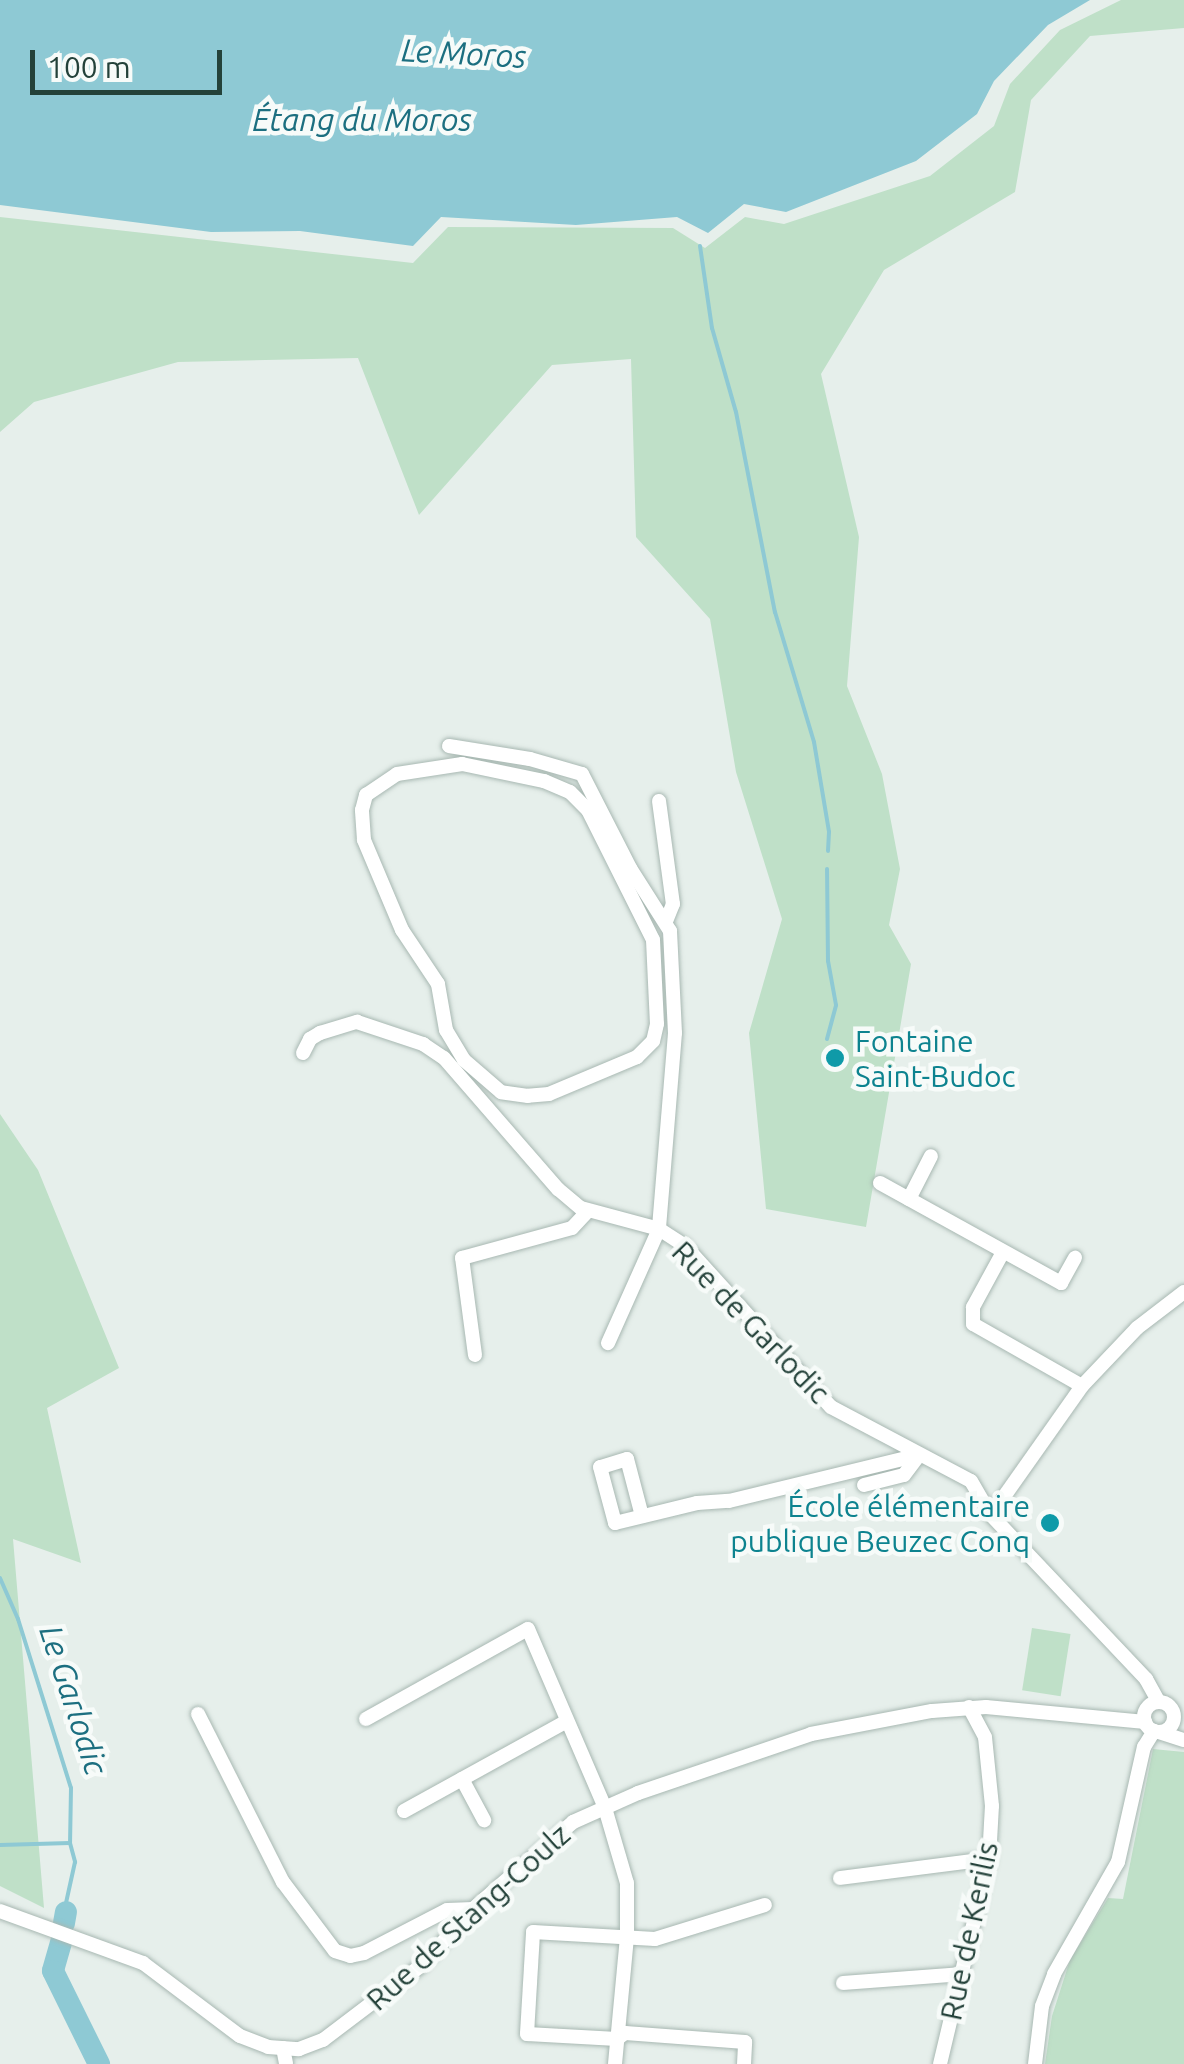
<!DOCTYPE html>
<html>
<head>
<meta charset="utf-8">
<style>
	body { margin:0 }
	#map { position:relative; width:1184px; height:2064px; overflow:hidden; background:#e6efeb; font-family:Ubuntu,sans-serif }
	div>[style] { position:absolute }
	[style*='--x'] { left:calc(var(--x)*1px); top:calc(var(--y)*1px); width:calc(var(--w)*1px); rotate:calc(var(--a)*1deg) }
	.green>* { inset:0; background:#bfe0c8; transform-origin:0 0 }
	.water>* { inset:0; background:#8ec9d4 }
	.stream>* { height:4px; margin:-2px; padding:0 2px; transform-origin:2px; border-radius:2px; background:#8ec9d4 }
	.river>* { height:22px; margin:-11px; padding:0 11px; transform-origin:11px; border-radius:11px; background:#8ec9d4 }
	.roads { filter:drop-shadow(0 0 2px #a8b8b2) drop-shadow(0 0 2px #a8b8b2) }
	.minor>* { height:14px; margin:-7px; padding:0 7px; transform-origin:7px; border-radius:7px; background:#fff }
	.minor>.ring { margin:-7px; padding:0; box-sizing:content-box; background:none; border:14px solid #fff; border-radius:50% }
	.dots>* { width:28px; height:28px; translate:-50% -50%; box-sizing:border-box; border:5px solid #f7fbf9; border-radius:50% }
	span { translate:-50% -50%; white-space:nowrap; text-align:center; line-height:1.15; -webkit-text-stroke:9px #f7fbf9; paint-order:stroke }
	.culture-label { font-size:30px; color:#0d838f }
	.left { translate:0 -50%; text-align:left }
	.right { translate:-100% -50%; text-align:right }
	.street-label { font-size:30px; color:#24423a }
	.water-label { font-size:32px; color:#1c6f80; font-style:italic }
	.scale { position:absolute; left:30px; top:50px; width:192px; height:45px; box-sizing:border-box; border:5px solid #24423a; border-top:0; padding-left:12px; font-size:30px; line-height:35px; white-space:nowrap; color:#24423a; -webkit-text-stroke:8px #f7fbf9; paint-order:stroke }
</style>
</head>
<body>
<div id="map">
	<div class="green">
		<div style="clip-path:polygon(1121px 0,1184px 0,1184px 28px,1090px 36px,1031px 100px,1015px 192px,884px 270px,821px 374px,859px 537px,847px 686px,882px 774px,900px 869px,889px 925px,911px 964px,866px 1227px,766px 1209px,749px 1033px,782px 919px,736px 772px,710px 619px,636px 537px,631px 359px,552px 365px,419px 515px,358px 358px,178px 362px,34px 402px,0 432px,0 217px,413px 263px,448px 227px,673px 228px,705px 248px,745px 217px,784px 224px,930px 176px,994px 126px,1010px 84px,1060px 30px)"></div>
		<div style="clip-path:polygon(0 1114px,38px 1170px,119px 1368px,47px 1408px,81px 1563px,13px 1539px,44px 1908px,0 1886px)"></div>
		<div style="left:1032px;top:1628px;width:39px;height:63px;rotate:9deg"></div>
		<div style="clip-path:polygon(1153px 1749px,1184px 1752px,1184px 2064px,1045px 2064px,1052px 2016px,1070px 1960px,1108px 1898px,1123px 1899px)"></div>
	</div>
	<div class="water">
		<div style="clip-path:polygon(0 0,1090px 0,1048px 25px,994px 81px,977px 114px,916px 161px,786px 212px,744px 204px,708px 233px,677px 217px,576px 225px,441px 217px,413px 246px,300px 231px,211px 232px,0 205px)"></div>
	</div>
	<div class="stream">
		<div style="--x:700;--y:246;--w:83;--a:81.7"></div>
		<div style="--x:712;--y:328;--w:87;--a:74.1"></div>
		<div style="--x:736;--y:412;--w:204;--a:79"></div>
		<div style="--x:775;--y:612;--w:136;--a:73.3"></div>
		<div style="--x:814;--y:742;--w:91;--a:80.5"></div>
		<div style="--x:829;--y:832;--w:19;--a:93"></div>
		<div style="--x:827;--y:1039;--w:35;--a:-75"></div>
		<div style="--x:836;--y:1005;--w:45;--a:-100.3"></div>
		<div style="--x:828;--y:961;--w:92;--a:-90.6"></div>
		<div style="--x:0;--y:1578;--w:45;--a:66.3"></div>
		<div style="--x:18;--y:1619;--w:177;--a:72.6"></div>
		<div style="--x:71;--y:1788;--w:55;--a:91"></div>
		<div style="--x:70;--y:1843;--w:20;--a:75"></div>
		<div style="--x:75;--y:1862;--w:42;--a:102.4"></div>
		<div style="--x:0;--y:1845;--w:70;--a:-1.6"></div>
	</div>
	<div class="river">
		<div style="--x:64;--y:1923;--w:11;--a:-80"></div>
		<div style="--x:62;--y:1939;--w:33;--a:106"></div>
		<div style="--x:53;--y:1971;--w:104;--a:63.7"></div>
	</div>
	<div class="roads">
		<div class="minor">
			<div style="--x:449;--y:746;--w:82;--a:9.1"></div>
			<div style="--x:530;--y:759;--w:54;--a:16.1"></div>
			<div style="--x:582;--y:774;--w:106;--a:62.9"></div>
			<div style="--x:630;--y:868;--w:75;--a:57.6"></div>
			<div style="--x:670;--y:931;--w:102;--a:87.2"></div>
			<div style="--x:675;--y:1033;--w:197;--a:94.7"></div>
			<div style="--x:659;--y:1229;--w:125;--a:114.1"></div>
			<div style="--x:462;--y:764;--w:84;--a:11.7"></div>
			<div style="--x:544;--y:781;--w:28;--a:23"></div>
			<div style="--x:570;--y:792;--w:25;--a:45"></div>
			<div style="--x:588;--y:810;--w:145;--a:63.4"></div>
			<div style="--x:653;--y:940;--w:84;--a:87.3"></div>
			<div style="--x:657;--y:1024;--w:17;--a:103"></div>
			<div style="--x:653;--y:1041;--w:23;--a:135"></div>
			<div style="--x:637;--y:1057;--w:95;--a:157.2"></div>
			<div style="--x:549;--y:1094;--w:21;--a:175"></div>
			<div style="--x:528;--y:1096;--w:27;--a:-172"></div>
			<div style="--x:501;--y:1092;--w:49;--a:-139.1"></div>
			<div style="--x:464;--y:1060;--w:35;--a:-121"></div>
			<div style="--x:446;--y:1030;--w:47;--a:-99.9"></div>
			<div style="--x:438;--y:984;--w:65;--a:-123.7"></div>
			<div style="--x:402;--y:930;--w:98;--a:-112.9"></div>
			<div style="--x:364;--y:840;--w:30;--a:-94"></div>
			<div style="--x:362;--y:810;--w:16;--a:-75"></div>
			<div style="--x:366;--y:795;--w:37;--a:-34"></div>
			<div style="--x:397;--y:774;--w:66;--a:-8.7"></div>
			<div style="--x:659;--y:801;--w:104;--a:82.3"></div>
			<div style="--x:673;--y:904;--w:18;--a:112"></div>
			<div style="--x:303;--y:1053;--w:16;--a:-63"></div>
			<div style="--x:310;--y:1039;--w:12;--a:-31"></div>
			<div style="--x:320;--y:1033;--w:39;--a:-17"></div>
			<div style="--x:357;--y:1022;--w:70;--a:18.4"></div>
			<div style="--x:423;--y:1044;--w:25;--a:34"></div>
			<div style="--x:444;--y:1058;--w:174;--a:49"></div>
			<div style="--x:558;--y:1189;--w:30;--a:40"></div>
			<div style="--x:581;--y:1208;--w:81;--a:15.1"></div>
			<div style="--x:659;--y:1229;--w:31;--a:33"></div>
			<div style="--x:685;--y:1246;--w:217;--a:47.8"></div>
			<div style="--x:831;--y:1407;--w:158;--a:27.9"></div>
			<div style="--x:971;--y:1481;--w:39;--a:60"></div>
			<div style="--x:991;--y:1515;--w:226;--a:46.6"></div>
			<div style="--x:1146;--y:1679;--w:25;--a:61"></div>
			<div style="--x:880;--y:1183;--w:207;--a:28.9"></div>
			<div style="--x:1061;--y:1283;--w:29;--a:-61"></div>
			<div style="--x:909;--y:1199;--w:48;--a:-62.9"></div>
			<div style="--x:1003;--y:1252;--w:63;--a:118.6"></div>
			<div style="--x:973;--y:1307;--w:17;--a:90"></div>
			<div style="--x:973;--y:1324;--w:125;--a:29.6"></div>
			<div style="--x:475;--y:1355;--w:98;--a:-97.6"></div>
			<div style="--x:462;--y:1258;--w:114;--a:-15.3"></div>
			<div style="--x:572;--y:1228;--w:23;--a:-47"></div>
			<div style="--x:864;--y:1485;--w:41;--a:-14"></div>
			<div style="--x:904;--y:1475;--w:25;--a:-53"></div>
			<div style="--x:991;--y:1515;--w:158;--a:-54.8"></div>
			<div style="--x:1082;--y:1386;--w:80;--a:-46.5"></div>
			<div style="--x:1137;--y:1328;--w:59;--a:-37.5"></div>
			<div style="--x:642;--y:1516;--w:59;--a:-104.7"></div>
			<div style="--x:627;--y:1459;--w:28;--a:163"></div>
			<div style="--x:600;--y:1467;--w:58;--a:75"></div>
			<div style="--x:615;--y:1523;--w:84;--a:-13.7"></div>
			<div style="--x:697;--y:1503;--w:32;--a:-4"></div>
			<div style="--x:729;--y:1501;--w:195;--a:-13.6"></div>
			<div class="ring" style="left:1144px;top:1702px;width:16px;height:16px"></div>
			<div style="--x:198;--y:1714;--w:188;--a:63.2"></div>
			<div style="--x:283;--y:1882;--w:86;--a:53"></div>
			<div style="--x:335;--y:1951;--w:16;--a:18"></div>
			<div style="--x:350;--y:1956;--w:14;--a:-12"></div>
			<div style="--x:364;--y:1953;--w:93;--a:-27.4"></div>
			<div style="--x:447;--y:1910;--w:26;--a:-2"></div>
			<div style="--x:366;--y:1719;--w:185;--a:-29.1"></div>
			<div style="--x:528;--y:1629;--w:195;--a:66.7"></div>
			<div style="--x:605;--y:1808;--w:78;--a:73.7"></div>
			<div style="--x:627;--y:1883;--w:54;--a:90"></div>
			<div style="--x:627;--y:1937;--w:128;--a:95.4"></div>
			<div style="--x:1159;--y:1732;--w:26;--a:18"></div>
			<div style="--x:462;--y:1779;--w:47;--a:61.8"></div>
			<div style="--x:404;--y:1811;--w:186;--a:-28.9"></div>
			<div style="--x:840;--y:1878;--w:150;--a:-7.3"></div>
			<div style="--x:0;--y:1911;--w:152;--a:20"></div>
			<div style="--x:143;--y:1963;--w:121;--a:37"></div>
			<div style="--x:240;--y:2036;--w:30;--a:21"></div>
			<div style="--x:268;--y:2047;--w:31;--a:4"></div>
			<div style="--x:299;--y:2049;--w:26;--a:-21"></div>
			<div style="--x:323;--y:2040;--w:126;--a:-37.2"></div>
			<div style="--x:423;--y:1964;--w:74;--a:-47.7"></div>
			<div style="--x:473;--y:1909;--w:133;--a:-41"></div>
			<div style="--x:573;--y:1822;--w:71;--a:-24"></div>
			<div style="--x:638;--y:1793;--w:183;--a:-18.8"></div>
			<div style="--x:811;--y:1734;--w:123;--a:-10.8"></div>
			<div style="--x:932;--y:1711;--w:54;--a:-4.2"></div>
			<div style="--x:986;--y:1707;--w:160;--a:5.4"></div>
			<div style="--x:843;--y:1983;--w:120;--a:-4.3"></div>
			<div style="--x:283;--y:2048;--w:16;--a:79"></div>
			<div style="--x:744;--y:2064;--w:22;--a:-87"></div>
			<div style="--x:745;--y:2042;--w:120;--a:-175.7"></div>
			<div style="--x:625;--y:2033;--w:10;--a:143"></div>
			<div style="--x:617;--y:2039;--w:90;--a:-176.8"></div>
			<div style="--x:527;--y:2034;--w:102;--a:-86.6"></div>
			<div style="--x:533;--y:1932;--w:122;--a:3.3"></div>
			<div style="--x:655;--y:1939;--w:115;--a:-17.2"></div>
			<div style="--x:940;--y:2064;--w:211;--a:-76.6"></div>
			<div style="--x:989;--y:1859;--w:53;--a:-86.8"></div>
			<div style="--x:992;--y:1806;--w:69;--a:-95.8"></div>
			<div style="--x:985;--y:1737;--w:34;--a:-118"></div>
			<div style="--x:1035;--y:2064;--w:58;--a:-83.1"></div>
			<div style="--x:1042;--y:2006;--w:34;--a:-69"></div>
			<div style="--x:1054;--y:1974;--w:129;--a:-60.3"></div>
			<div style="--x:1118;--y:1862;--w:118;--a:-77.3"></div>
			<div style="--x:1144;--y:1747;--w:19;--a:-58"></div>
		</div>
	</div>
	<div class="dots">
		<div style="left:835px;top:1058px;background:#0f9aa8"></div>
		<div style="left:1050px;top:1523px;background:#0f9aa8"></div>
	</div>
	<div class="culture-label">
		<span class="left" style="left:855px;top:1058px">Fontaine<br>Saint-Budoc</span>
		<span class="right" style="left:1030px;top:1523px">École élémentaire<br>publique Beuzec Conq</span>
	</div>
	<div class="street-label">
		<span style="left:751px;top:1322px;rotate:46deg">Rue de Garlodic</span>
		<span style="left:468px;top:1917px;rotate:-42deg">Rue de Stang-Coulz</span>
		<span style="left:969px;top:1931px;rotate:-78deg">Rue de Kerilis</span>
	</div>
	<div class="water-label">
		<span style="left:464px;top:53px;rotate:3deg">Le Moros</span>
		<span style="left:362px;top:119px">Étang du Moros</span>
		<span style="left:74px;top:1700px;rotate:72deg">Le Garlodic</span>
	</div>
	<div class="scale">100 m</div>
</div>
</body>
</html>
